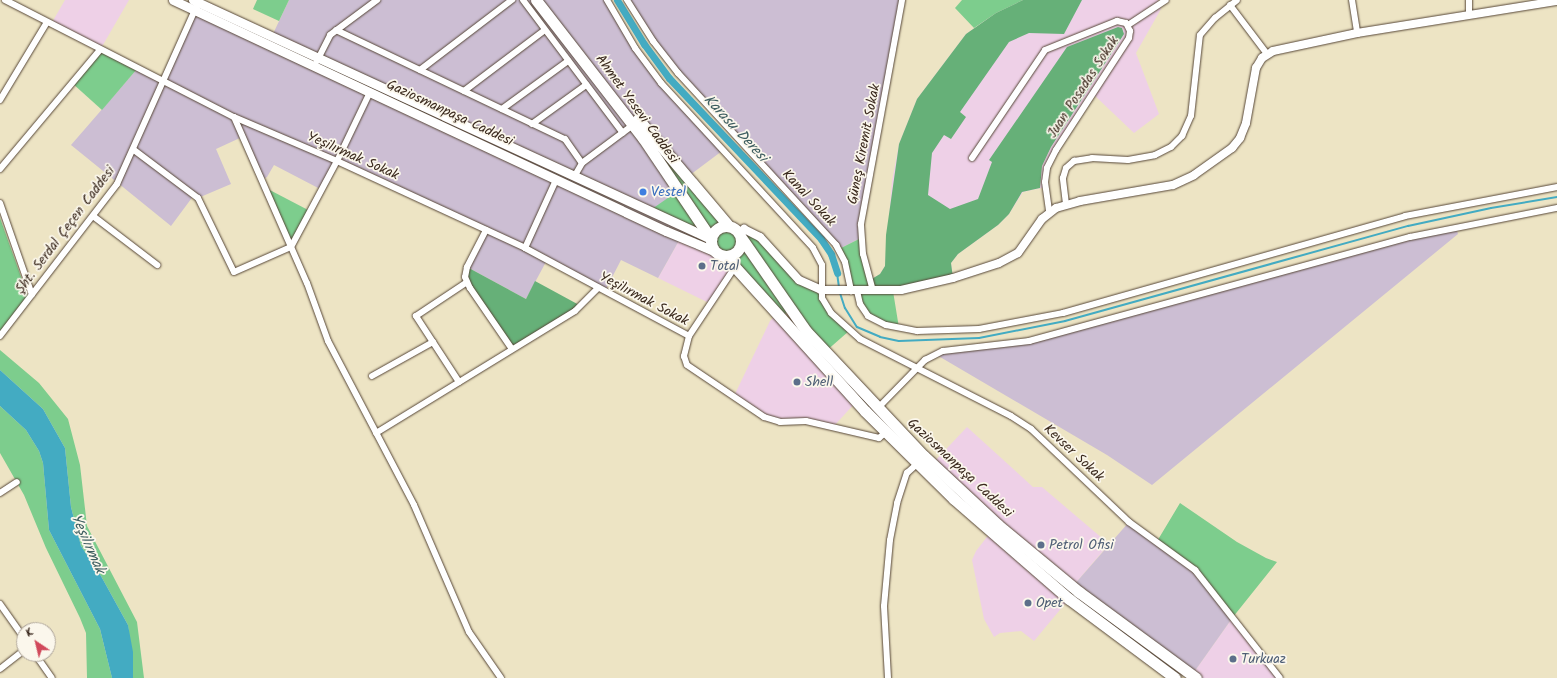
<!DOCTYPE html>
<html>
<head>
<meta charset="utf-8">
<style>
	body { margin:0 }
	#map { position:relative; width:1557px; height:678px; overflow:hidden; background:#ede4c4; font-family:Kalam,sans-serif }
	div>[style] { position:absolute }
	[style*='--x'] { left:calc(var(--x)*1px); top:calc(var(--y)*1px); width:calc(var(--w)*1px); rotate:calc(var(--a)*1deg) }
	.built>* { inset:0; background:#eed0e7 }
	.industrial>* { inset:0; background:#ccbed3 }
	.green>* { inset:0; background:#7dcd8d }
	.forest>* { inset:0; background:#66b078 }
	.water>* { inset:0; background:#43abc2 }
	.stream>* { height:2px; margin:-1px; padding:0 1px; transform-origin:1px; border-radius:1px; background:#43abc2 }
	.canal>* { height:7px; margin:-3.5px; padding:0 3.5px; transform-origin:3.5px; border-radius:3.5px; background:#43abc2 }
	.roads { filter:drop-shadow(0 0 1px #564637) drop-shadow(0 0 1px #564637) }
	.street>* { height:6px; margin:-3px; padding:0 3px; transform-origin:3px; border-radius:3px; background:#fff }
	.secondary>* { height:8px; margin:-4px; padding:0 4px; transform-origin:4px; border-radius:4px; background:#fff }
	.primary>* { height:9px; margin:-4.5px; padding:0 4.5px; transform-origin:4.5px; border-radius:4.5px; background:#fff }
	.highway>* { height:11px; margin:-5.5px; padding:0 5.5px; transform-origin:5.5px; border-radius:5.5px; background:#fff }
	.highway>.ring { margin:-5.5px; padding:0; box-sizing:content-box; background:none; border:11px solid #fff; border-radius:50% }
	.dots>* { width:11px; height:11px; translate:-50% -50%; box-sizing:border-box; border:2px solid #fbf7ec; border-radius:50% }
	span { translate:-50% -50%; white-space:nowrap; text-align:center; line-height:1.15; -webkit-text-stroke:3.5px #fbf7ec; paint-order:stroke }
	.street-label { font-size:14px; color:#3b2a1e }
	.shop-label { font-size:14px; color:#366cbe }
	.left { translate:0 -50%; text-align:left }
	.service-label { font-size:14px; color:#4e5e75 }
	.water-label { font-size:15px; color:#3e5e60; font-style:italic }
	.north { position:absolute; left:16px; top:622px; width:40px; height:40px; box-sizing:border-box; background:#fbf7ec; border:1px solid #aea59a; border-radius:50%; rotate:325deg; font-size:11px; font-weight:700; line-height:16px; text-align:center; color:#3b2a1e }
	.north::after { content:''; display:block; margin:auto; width:14px; height:18px; background:#d1495b; clip-path:polygon(50% 0,100% 100%,50% 72%,0 100%) }
</style>
</head>
<body>
<div id="map">
	<div class="built">
		<div style="clip-path:polygon(65px 0,129px 0,100px 50px,51px 24px)"></div>
		<div style="clip-path:polygon(1023px 0,1158px 0,1161px 9px,1136px 53px,1159px 114px,1134px 133px,1093px 94px,1051px 159px,1046px 187px,1023px 192px,1009px 214px,998px 225px,958px 254px,951px 263px,953px 278px,870px 280px,880px 274px,885px 266px,892px 181px,899px 144px,917px 99px,966px 34px,996px 13px)"></div>
		<div style="clip-path:polygon(681px 237px,714px 251px,735px 267px,711px 304px,658px 278px)"></div>
		<div style="clip-path:polygon(778px 313px,856px 402px,833px 427px,806px 421px,774px 421px,734px 396px,770px 321px)"></div>
		<div style="clip-path:polygon(967px 427px,1033px 487px,1042px 487px,1109px 544px,1073px 586px,932px 464px)"></div>
		<div style="clip-path:polygon(990px 533px,1069px 599px,1034px 641px,1021px 631px,1000px 633px,994px 637px,984px 619px,972px 560px,976px 551px)"></div>
		<div style="clip-path:polygon(1233px 617px,1280px 678px,1196px 678px,1192px 675px)"></div>
	</div>
	<div class="industrial">
		<div style="clip-path:polygon(289px 0,607px 0,635px 48px,722px 151px,686px 178px,712px 245px,681px 237px,658px 278px,621px 260px,605px 291px,547px 260px,526px 299px,467px 267px,486px 230px,337px 161px,322px 190px,274px 165px,267px 177px,261px 180px,242px 137px,216px 149px,231px 184px,198px 198px,194px 195px,171px 226px,71px 145px,137px 69px,164px 83px,194px 9px,272px 36px)"></div>
		<div style="clip-path:polygon(627px 0,902px 0,861px 238px,839px 249px,678px 73px)"></div>
		<div style="clip-path:polygon(1456px 227px,1458px 234px,1152px 485px,1107px 455px,935px 354px,1029px 341px)"></div>
		<div style="clip-path:polygon(1129px 522px,1195px 570px,1233px 617px,1192px 675px,1073px 586px)"></div>
	</div>
	<div class="green">
		<div style="clip-path:polygon(257px 0,289px 0,279px 21px,253px 9px)"></div>
		<div style="clip-path:polygon(962px 0,1023px 0,996px 13px,974px 28px,955px 8px)"></div>
		<div style="clip-path:polygon(100px 50px,137px 69px,102px 110px,72px 83px)"></div>
		<div style="clip-path:polygon(663px 151px,732px 226px,760px 237px,790px 271px,821px 290px,822px 298px,849px 331px,825px 352px,790px 310px,781px 317px,717px 253px,711px 242px,649px 211px,678px 191px,655px 156px)"></div>
		<div style="clip-path:polygon(264px 187px,310px 211px,291px 247px)"></div>
		<div style="clip-path:polygon(0 218px,29px 299px,0 336px)"></div>
		<div style="clip-path:polygon(861px 238px,873px 291px,893px 291px,899px 328px,868px 316px,857px 291px,851px 291px,839px 249px)"></div>
		<div style="clip-path:polygon(0 350px,39px 383px,68px 419px,80px 465px,87px 526px,137px 622px,144px 678px,133px 678px,128px 625px,101px 576px,81px 546px,71px 507px,65px 448px,43px 409px,0 370px)"></div>
		<div style="clip-path:polygon(0 406px,26px 430px,39px 451px,43px 463px,49px 530px,100px 629px,112px 678px,87px 678px,86px 633px,80px 618px,46px 548px,24px 495px,0 453px)"></div>
		<div style="clip-path:polygon(1180px 503px,1237px 542px,1266px 558px,1277px 562px,1233px 617px,1203px 578px,1156px 543px)"></div>
	</div>
	<div class="forest">
		<div style="clip-path:polygon(1023px 0,1082px 0,1064px 34px,1029px 33px,1009px 42px,960px 112px,966px 117px,951px 139px,944px 135px,932px 153px,928px 195px,950px 209px,978px 199px,992px 162px,989px 160px,1067px 47px,1118px 27px,1122px 28px,1124px 34px,1051px 147px,1042px 166px,1040px 188px,1022px 192px,1009px 214px,998px 225px,958px 254px,951px 263px,953px 278px,873px 291px,870px 280px,880px 274px,885px 266px,886px 235px,899px 144px,917px 99px,966px 34px,996px 13px)"></div>
		<div style="clip-path:polygon(467px 267px,526px 299px,535px 281px,581px 306px,512px 349px,468px 285px)"></div>
	</div>
	<div class="water">
		<div style="clip-path:polygon(0 370px,43px 409px,65px 448px,71px 507px,81px 546px,101px 576px,128px 625px,133px 652px,133px 678px,112px 678px,100px 629px,49px 530px,43px 463px,39px 451px,26px 430px,0 406px)"></div>
	</div>
	<div class="stream">
		<div style="--x:837;--y:273;--w:15;--a:82"></div>
		<div style="--x:840;--y:293;--w:16;--a:72"></div>
		<div style="--x:845;--y:308;--w:22;--a:58"></div>
		<div style="--x:857;--y:327;--w:25;--a:23"></div>
		<div style="--x:880;--y:337;--w:19;--a:12"></div>
		<div style="--x:899;--y:341;--w:80;--a:-2.1"></div>
		<div style="--x:979;--y:338;--w:88;--a:-11.2"></div>
		<div style="--x:1065;--y:321;--w:356;--a:-15.5"></div>
		<div style="--x:1408;--y:226;--w:85;--a:-12.2"></div>
		<div style="--x:1491;--y:208;--w:67;--a:-9.5"></div>
	</div>
	<div class="canal">
		<div style="--x:617;--y:0;--w:52;--a:58.5"></div>
		<div style="--x:644;--y:44;--w:42;--a:53.7"></div>
		<div style="--x:669;--y:78;--w:221;--a:46.6"></div>
		<div style="--x:821;--y:239;--w:18;--a:56"></div>
		<div style="--x:831;--y:254;--w:20;--a:72"></div>
	</div>
	<div class="roads">
		<div class="street">
			<div style="--x:5;--y:0;--w:257;--a:27.1"></div>
			<div style="--x:234;--y:117;--w:112;--a:23.1"></div>
			<div style="--x:337;--y:161;--w:207;--a:24.8"></div>
			<div style="--x:525;--y:248;--w:186;--a:28.2"></div>
			<div style="--x:689;--y:336;--w:83;--a:-56.3"></div>
			<div style="--x:523;--y:0;--w:166;--a:53.1"></div>
			<div style="--x:607;--y:0;--w:56;--a:59.7"></div>
			<div style="--x:635;--y:48;--w:44;--a:53.4"></div>
			<div style="--x:661;--y:83;--w:224;--a:47.3"></div>
			<div style="--x:813;--y:248;--w:19;--a:62"></div>
			<div style="--x:822;--y:265;--w:33;--a:90"></div>
			<div style="--x:822;--y:298;--w:17;--a:59"></div>
			<div style="--x:831;--y:313;--w:39;--a:42"></div>
			<div style="--x:860;--y:339;--w:169;--a:27"></div>
			<div style="--x:1011;--y:416;--w:24;--a:33"></div>
			<div style="--x:1031;--y:429;--w:135;--a:43.5"></div>
			<div style="--x:1129;--y:522;--w:82;--a:36"></div>
			<div style="--x:1195;--y:570;--w:137;--a:51.8"></div>
			<div style="--x:627;--y:0;--w:49;--a:57.6"></div>
			<div style="--x:653;--y:41;--w:41;--a:52"></div>
			<div style="--x:678;--y:73;--w:234;--a:47.4"></div>
			<div style="--x:836;--y:245;--w:19;--a:62"></div>
			<div style="--x:845;--y:262;--w:30;--a:78"></div>
			<div style="--x:1352;--y:0;--w:33;--a:81"></div>
			<div style="--x:1469;--y:0;--w:15;--a:90"></div>
			<div style="--x:1230;--y:5;--w:61;--a:52.9"></div>
			<div style="--x:1128;--y:25;--w:45;--a:-33.3"></div>
			<div style="--x:336;--y:30;--w:254;--a:25.5"></div>
			<div style="--x:565;--y:139;--w:29;--a:55"></div>
			<div style="--x:317;--y:61;--w:29;--a:-63"></div>
			<div style="--x:330;--y:35;--w:59;--a:-36.7"></div>
			<div style="--x:420;--y:70;--w:116;--a:-37.3"></div>
			<div style="--x:464;--y:91;--w:101;--a:-37"></div>
			<div style="--x:0;--y:100;--w:91;--a:-58.9"></div>
			<div style="--x:502;--y:109;--w:82;--a:-36"></div>
			<div style="--x:234;--y:117;--w:181;--a:66.3"></div>
			<div style="--x:307;--y:283;--w:62;--a:70.1"></div>
			<div style="--x:328;--y:341;--w:185;--a:62.3"></div>
			<div style="--x:414;--y:505;--w:138;--a:66.6"></div>
			<div style="--x:469;--y:632;--w:56;--a:55.2"></div>
			<div style="--x:532;--y:124;--w:67;--a:-35.8"></div>
			<div style="--x:134;--y:150;--w:80;--a:36.9"></div>
			<div style="--x:198;--y:198;--w:82;--a:64.1"></div>
			<div style="--x:234;--y:272;--w:62;--a:-23.7"></div>
			<div style="--x:291;--y:247;--w:98;--a:-61.9"></div>
			<div style="--x:337;--y:161;--w:76;--a:-64.4"></div>
			<div style="--x:972;--y:158;--w:130;--a:-55.9"></div>
			<div style="--x:1045;--y:50;--w:78;--a:-21.9"></div>
			<div style="--x:1117;--y:21;--w:9;--a:13"></div>
			<div style="--x:1126;--y:23;--w:9;--a:63"></div>
			<div style="--x:1130;--y:31;--w:7;--a:98"></div>
			<div style="--x:1129;--y:38;--w:134;--a:123.1"></div>
			<div style="--x:1056;--y:150;--w:20;--a:117"></div>
			<div style="--x:1047;--y:168;--w:14;--a:98"></div>
			<div style="--x:1045;--y:182;--w:30;--a:82"></div>
			<div style="--x:0;--y:169;--w:155;--a:-50"></div>
			<div style="--x:574;--y:177;--w:16;--a:-60"></div>
			<div style="--x:582;--y:163;--w:64;--a:-36.7"></div>
			<div style="--x:0;--y:203;--w:97;--a:70.8"></div>
			<div style="--x:1066;--y:204;--w:26;--a:-97"></div>
			<div style="--x:1063;--y:178;--w:10;--a:-73"></div>
			<div style="--x:1066;--y:168;--w:11;--a:-41"></div>
			<div style="--x:1074;--y:161;--w:18;--a:-9"></div>
			<div style="--x:1092;--y:158;--w:36;--a:3"></div>
			<div style="--x:1128;--y:160;--w:27;--a:-10"></div>
			<div style="--x:1155;--y:155;--w:18;--a:-27"></div>
			<div style="--x:1171;--y:147;--w:16;--a:-45"></div>
			<div style="--x:1182;--y:136;--w:22;--a:-66"></div>
			<div style="--x:1191;--y:116;--w:81;--a:-83.7"></div>
			<div style="--x:1200;--y:35;--w:23;--a:-49"></div>
			<div style="--x:1215;--y:18;--w:28;--a:-39"></div>
			<div style="--x:93;--y:216;--w:81;--a:37.4"></div>
			<div style="--x:486;--y:230;--w:42;--a:117.2"></div>
			<div style="--x:467;--y:267;--w:10;--a:101"></div>
			<div style="--x:465;--y:277;--w:12;--a:66"></div>
			<div style="--x:470;--y:288;--w:74;--a:55.5"></div>
			<div style="--x:525;--y:248;--w:75;--a:-65.5"></div>
			<div style="--x:857;--y:291;--w:13;--a:77"></div>
			<div style="--x:860;--y:304;--w:14;--a:56"></div>
			<div style="--x:868;--y:316;--w:20;--a:27"></div>
			<div style="--x:886;--y:325;--w:32;--a:11"></div>
			<div style="--x:917;--y:331;--w:62;--a:-1.8"></div>
			<div style="--x:979;--y:329;--w:86;--a:-10.8"></div>
			<div style="--x:1063;--y:313;--w:355;--a:-15.8"></div>
			<div style="--x:1405;--y:216;--w:155;--a:-10.8"></div>
			<div style="--x:873;--y:291;--w:38;--a:-105"></div>
			<div style="--x:863;--y:254;--w:30;--a:-94"></div>
			<div style="--x:861;--y:224;--w:228;--a:-79.6"></div>
			<div style="--x:0;--y:336;--w:192;--a:-52.4"></div>
			<div style="--x:117;--y:184;--w:194;--a:-65.9"></div>
			<div style="--x:689;--y:336;--w:21;--a:104"></div>
			<div style="--x:684;--y:356;--w:9;--a:72"></div>
			<div style="--x:687;--y:365;--w:93;--a:34"></div>
			<div style="--x:764;--y:417;--w:17;--a:17"></div>
			<div style="--x:780;--y:422;--w:26;--a:-2"></div>
			<div style="--x:806;--y:421;--w:75;--a:13.1"></div>
			<div style="--x:879;--y:438;--w:8;--a:-40"></div>
			<div style="--x:372;--y:376;--w:70;--a:-29.1"></div>
			<div style="--x:459;--y:382;--w:79;--a:-123.1"></div>
			<div style="--x:416;--y:316;--w:61;--a:-33.7"></div>
			<div style="--x:877;--y:409;--w:69;--a:-45.6"></div>
			<div style="--x:925;--y:360;--w:20;--a:-27"></div>
			<div style="--x:943;--y:351;--w:87;--a:-6.6"></div>
			<div style="--x:1029;--y:341;--w:395;--a:-15.3"></div>
			<div style="--x:1410;--y:237;--w:150;--a:-11.2"></div>
			<div style="--x:376;--y:433;--w:233;--a:-31.5"></div>
			<div style="--x:575;--y:311;--w:33;--a:-45"></div>
			<div style="--x:0;--y:493;--w:20;--a:-33"></div>
			<div style="--x:0;--y:604;--w:42;--a:54.8"></div>
			<div style="--x:35;--y:654;--w:29;--a:55"></div>
			<div style="--x:0;--y:669;--w:31;--a:-38"></div>
			<div style="--x:888;--y:678;--w:72;--a:-93.2"></div>
			<div style="--x:884;--y:606;--w:66;--a:-84.8"></div>
			<div style="--x:890;--y:540;--w:38;--a:-79"></div>
			<div style="--x:897;--y:503;--w:32;--a:-72"></div>
			<div style="--x:907;--y:473;--w:13;--a:-42"></div>
		</div>
		<div class="secondary">
			<div style="--x:740;--y:233;--w:6;--a:-45"></div>
			<div style="--x:744;--y:229;--w:18;--a:27"></div>
			<div style="--x:760;--y:237;--w:58;--a:47.8"></div>
			<div style="--x:799;--y:280;--w:24;--a:24"></div>
			<div style="--x:821;--y:290;--w:80;--a:0"></div>
			<div style="--x:901;--y:290;--w:53;--a:-13"></div>
			<div style="--x:953;--y:278;--w:48;--a:-18.1"></div>
			<div style="--x:999;--y:263;--w:21;--a:-28"></div>
			<div style="--x:1018;--y:253;--w:42;--a:-54.8"></div>
			<div style="--x:1042;--y:219;--w:18;--a:-38"></div>
			<div style="--x:1056;--y:208;--w:25;--a:-16"></div>
			<div style="--x:1080;--y:201;--w:94;--a:-9.8"></div>
			<div style="--x:1173;--y:185;--w:23;--a:-25"></div>
			<div style="--x:1194;--y:175;--w:47;--a:-35.4"></div>
			<div style="--x:1232;--y:148;--w:13;--a:-51"></div>
			<div style="--x:1240;--y:138;--w:16;--a:-68"></div>
			<div style="--x:1246;--y:123;--w:56;--a:-79.7"></div>
			<div style="--x:1256;--y:68;--w:12;--a:-59"></div>
			<div style="--x:1262;--y:58;--w:13;--a:-32"></div>
			<div style="--x:1273;--y:51;--w:86;--a:-12.1"></div>
			<div style="--x:1357;--y:33;--w:203;--a:-9.1"></div>
		</div>
		<div class="primary">
			<div style="--x:173;--y:0;--w:544;--a:25.11"></div>
			<div style="--x:666;--y:231;--w:52;--a:22.6"></div>
			<div style="--x:193;--y:0;--w:570;--a:24.77"></div>
		</div>
		<div class="highway">
			<div style="--x:536;--y:0;--w:175;--a:52.2"></div>
			<div style="--x:643;--y:138;--w:122;--a:56"></div>
			<div style="--x:638;--y:119;--w:139;--a:49.7"></div>
			<div class="ring" style="left:711px;top:226px;width:19px;height:19px"></div>
			<div style="--x:742;--y:239;--w:112;--a:55.2"></div>
			<div style="--x:806;--y:331;--w:172;--a:46.7"></div>
			<div style="--x:924;--y:456;--w:101;--a:43"></div>
			<div style="--x:998;--y:525;--w:105;--a:39.6"></div>
			<div style="--x:1079;--y:592;--w:145;--a:36.3"></div>
			<div style="--x:725;--y:256;--w:209;--a:47.9"></div>
			<div style="--x:865;--y:411;--w:125;--a:44.7"></div>
			<div style="--x:954;--y:499;--w:152;--a:41"></div>
			<div style="--x:1069;--y:599;--w:132;--a:36.7"></div>
		</div>
	</div>
	<div class="dots">
		<div style="left:643px;top:192px;background:#3f7fe0"></div>
		<div style="left:702px;top:266px;background:#5c6f8a"></div>
		<div style="left:797px;top:382px;background:#5c6f8a"></div>
		<div style="left:1041px;top:545px;background:#5c6f8a"></div>
		<div style="left:1028px;top:603px;background:#5c6f8a"></div>
		<div style="left:1233px;top:659px;background:#5c6f8a"></div>
	</div>
	<div class="street-label">
		<span style="left:1083px;top:87px;rotate:-57deg">Juan Posadas Sokak</span>
		<span style="left:637px;top:109px;rotate:54deg">Ahmet Yesevi Caddesi</span>
		<span style="left:450px;top:113px;rotate:25deg">Gaziosmanpaşa Caddesi</span>
		<span style="left:864px;top:144px;rotate:-79deg">Güneş Kiremit Sokak</span>
		<span style="left:353px;top:156px;rotate:24deg">Yeşilırmak Sokak</span>
		<span style="left:809px;top:198px;rotate:47deg">Kanal Sokak</span>
		<span style="left:65px;top:230px;rotate:-53deg">Şht. Serdal Çeçen Caddesi</span>
		<span style="left:644px;top:299px;rotate:28deg">Yeşilırmak Sokak</span>
		<span style="left:1074px;top:453px;rotate:43deg">Kevser Sokak</span>
		<span style="left:960px;top:468px;rotate:43deg">Gaziosmanpaşa Caddesi</span>
	</div>
	<div class="shop-label">
		<span class="left" style="left:651px;top:192px">Vestel</span>
	</div>
	<div class="service-label">
		<span class="left" style="left:710px;top:266px">Total</span>
		<span class="left" style="left:805px;top:382px">Shell</span>
		<span class="left" style="left:1049px;top:545px">Petrol Ofisi</span>
		<span class="left" style="left:1036px;top:603px">Opet</span>
		<span class="left" style="left:1241px;top:659px">Turkuaz</span>
	</div>
	<div class="water-label">
		<span style="left:735px;top:129px;rotate:47deg">Karasu Deresi</span>
		<span style="left:87px;top:544px;rotate:66deg">Yeşilırmak</span>
	</div>
	<div class="north">K</div>
</div>
</body>
</html>
